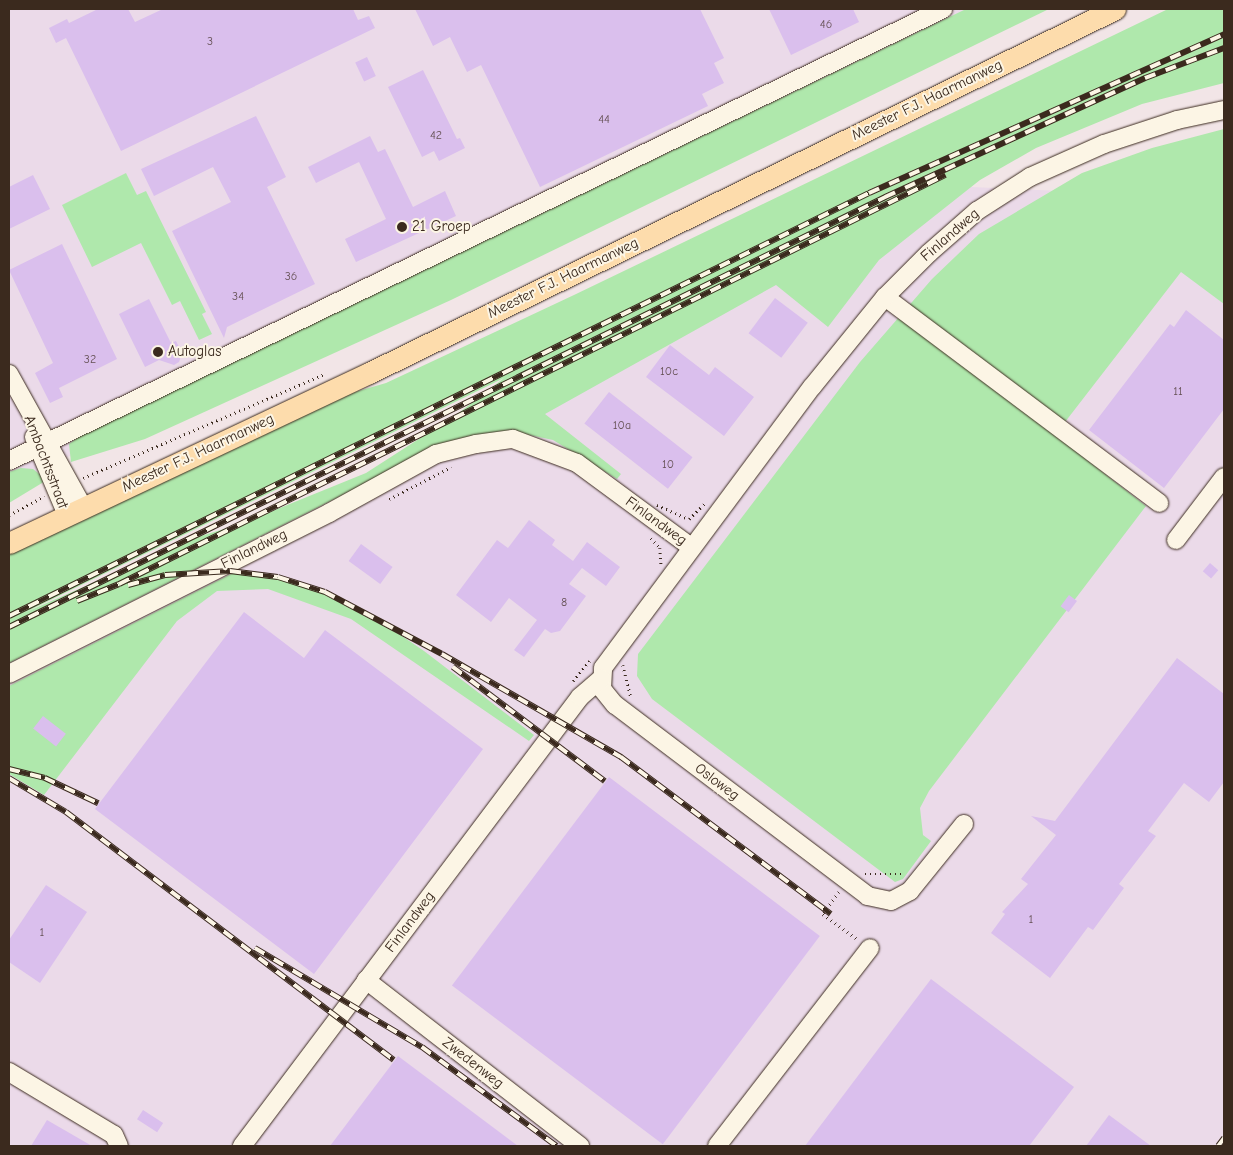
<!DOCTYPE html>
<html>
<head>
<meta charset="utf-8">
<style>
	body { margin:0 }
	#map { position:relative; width:1233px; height:1155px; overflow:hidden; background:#f2e5e7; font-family:"Comic Neue",sans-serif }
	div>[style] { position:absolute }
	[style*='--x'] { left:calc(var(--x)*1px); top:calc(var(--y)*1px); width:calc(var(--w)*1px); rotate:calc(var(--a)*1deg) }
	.built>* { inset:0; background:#ebdae9 }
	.green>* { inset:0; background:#afe8ac }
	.building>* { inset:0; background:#dabfed; transform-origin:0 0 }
	.path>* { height:2.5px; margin-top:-1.25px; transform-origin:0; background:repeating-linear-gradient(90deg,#3b2a1e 0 1px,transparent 0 5px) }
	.roads { filter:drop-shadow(0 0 1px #3b2a1e) drop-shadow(0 0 1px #3b2a1e) }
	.minor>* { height:18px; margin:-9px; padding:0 9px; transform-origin:9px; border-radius:9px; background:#fcf5e5 }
	.major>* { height:21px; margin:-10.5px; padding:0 10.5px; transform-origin:10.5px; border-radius:10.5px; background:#fddcac }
	.rail>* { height:5.5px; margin-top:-2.75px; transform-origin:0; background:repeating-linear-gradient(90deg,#fcf5e5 0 11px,#3b2a1e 0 22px); box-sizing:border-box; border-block:1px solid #3b2a1e }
	.dots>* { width:14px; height:14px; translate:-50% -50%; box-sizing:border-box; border:2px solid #fcf5e5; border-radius:50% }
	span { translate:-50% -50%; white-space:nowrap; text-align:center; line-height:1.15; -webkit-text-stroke:4px #fcf5e5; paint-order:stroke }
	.number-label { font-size:12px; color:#634f52 }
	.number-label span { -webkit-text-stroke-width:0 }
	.street-label { font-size:15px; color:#3b2a1e }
	.poi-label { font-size:15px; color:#3b2a1e }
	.left { translate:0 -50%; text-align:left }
	.frame { position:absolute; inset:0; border:10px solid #3b2a1e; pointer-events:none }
</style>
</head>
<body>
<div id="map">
	<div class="built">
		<div style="clip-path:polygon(9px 9px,1003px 9px,9px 485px)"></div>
		<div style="clip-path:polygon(1224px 161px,1224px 1146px,9px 1146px,9px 640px,527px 408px,948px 186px,1083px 192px)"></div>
	</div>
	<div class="green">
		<div style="clip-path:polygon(966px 9px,1049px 9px,451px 300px,145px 439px,71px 462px,69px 444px,80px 436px)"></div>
		<div style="clip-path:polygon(evenodd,1168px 9px,1224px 9px,1224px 83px,1142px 104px,1036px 148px,980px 180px,879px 260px,828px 327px,776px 285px,545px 414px,621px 474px,617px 479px,553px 440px,520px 433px,408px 462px,9px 663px,9px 554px,348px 394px,386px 383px,574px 295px,1168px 9px,504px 378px,456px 415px,366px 473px,238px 525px,197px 537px,24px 613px,504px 378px)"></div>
		<div style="clip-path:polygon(1224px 129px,1224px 304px,1181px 272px,1055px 435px,1146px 506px,929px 791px,920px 808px,923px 835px,931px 841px,903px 879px,895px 882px,652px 699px,637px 676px,638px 654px,860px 362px,932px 279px,979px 234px,1082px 173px,1152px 148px)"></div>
		<div style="clip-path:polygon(126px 173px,137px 195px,146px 191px,206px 312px,202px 314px,212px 334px,199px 340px,180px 301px,172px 305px,141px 243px,92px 267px,62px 205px)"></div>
		<div style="clip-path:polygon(21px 468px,33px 469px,47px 480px,9px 503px,9px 472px)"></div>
		<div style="clip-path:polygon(237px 571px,261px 573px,311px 586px,361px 608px,424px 651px,534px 735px,529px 741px,351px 619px,268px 589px,217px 591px,177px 621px,44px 795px,9px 774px,9px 686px)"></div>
	</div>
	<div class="building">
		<div style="clip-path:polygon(98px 9px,128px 9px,135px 22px,163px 9px,353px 9px,358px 20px,369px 16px,375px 28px,121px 151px,66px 38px,56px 43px,49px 28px,67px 19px,69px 23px)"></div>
		<div style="clip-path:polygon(415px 9px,700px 9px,724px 58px,714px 63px,724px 83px,702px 94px,708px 106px,540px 187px,481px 65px,467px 72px,450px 37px,433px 46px)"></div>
		<div style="clip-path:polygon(769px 9px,853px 9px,859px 22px,791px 55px)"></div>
		<div style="left:367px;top:57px;width:21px;height:13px;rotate:65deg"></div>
		<div style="clip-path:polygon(423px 70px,457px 139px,460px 138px,465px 148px,439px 161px,434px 151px,422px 157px,388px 87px)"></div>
		<div style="clip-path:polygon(256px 116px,286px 177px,267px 187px,315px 284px,227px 327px,224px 338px,172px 231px,231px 202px,213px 167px,154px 196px,141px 169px)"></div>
		<div style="clip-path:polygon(370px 136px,378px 152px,385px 149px,413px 207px,445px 191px,456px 216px,356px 262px,345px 239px,386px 219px,359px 162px,316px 183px,308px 167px)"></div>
		<div style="clip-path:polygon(33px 175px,50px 209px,9px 229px,9px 187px)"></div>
		<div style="clip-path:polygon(62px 244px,117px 359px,59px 388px,63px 397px,50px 403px,35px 373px,53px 363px,9px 270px)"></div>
		<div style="left:775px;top:298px;width:41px;height:44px;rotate:37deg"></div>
		<div style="clip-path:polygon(149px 299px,171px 343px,176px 341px,182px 353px,179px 362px,174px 365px,159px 360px,145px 367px,119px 314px)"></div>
		<div style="clip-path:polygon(1186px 310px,1224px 340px,1224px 409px,1164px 488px,1089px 430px,1170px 324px,1174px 327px)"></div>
		<div style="clip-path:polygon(670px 345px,709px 375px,715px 367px,754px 397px,724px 436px,646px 377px)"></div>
		<div style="left:609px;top:392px;width:106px;height:40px;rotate:38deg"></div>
		<div style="clip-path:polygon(529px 520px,555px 540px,552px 545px,573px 561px,587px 542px,620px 567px,606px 586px,582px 568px,569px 584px,586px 596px,560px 631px,551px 633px,545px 629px,524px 657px,514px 650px,537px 620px,509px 598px,491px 622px,456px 595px,497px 540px,508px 548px)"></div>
		<div style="left:361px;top:544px;width:39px;height:21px;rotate:36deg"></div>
		<div style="left:1210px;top:563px;width:11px;height:11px;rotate:41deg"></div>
		<div style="left:1069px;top:595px;width:10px;height:14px;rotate:37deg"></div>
		<div style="clip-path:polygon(244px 612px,304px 658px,325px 630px,483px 749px,314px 974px,95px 809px)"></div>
		<div style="clip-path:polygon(1177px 658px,1224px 694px,1224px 782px,1209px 802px,1184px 783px,1148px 831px,1156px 836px,1119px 884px,1124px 888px,1093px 930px,1088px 927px,1050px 978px,991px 933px,1005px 914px,1002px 912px,1028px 884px,1021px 879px,1056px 835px,1031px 816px,1055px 821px)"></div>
		<div style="left:43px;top:716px;width:29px;height:16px;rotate:38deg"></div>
		<div style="left:609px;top:777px;width:264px;height:261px;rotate:37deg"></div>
		<div style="clip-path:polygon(46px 885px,87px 912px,40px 983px,9px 962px,9px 940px)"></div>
		<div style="clip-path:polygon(931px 979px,1074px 1087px,1029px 1146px,805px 1146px)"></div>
		<div style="clip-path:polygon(398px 1056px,518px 1146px,330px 1146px)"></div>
		<div style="left:143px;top:1110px;width:24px;height:11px;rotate:33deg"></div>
		<div style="clip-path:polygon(1109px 1115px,1151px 1146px,1086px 1146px)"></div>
		<div style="clip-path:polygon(47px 1120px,92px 1146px,31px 1146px)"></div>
	</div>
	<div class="path">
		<div style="--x:83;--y:478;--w:262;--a:-23.3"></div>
		<div style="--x:389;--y:499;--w:70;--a:-27.3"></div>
		<div style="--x:657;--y:505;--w:35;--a:24"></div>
		<div style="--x:689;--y:519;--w:23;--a:-45"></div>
		<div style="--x:9;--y:515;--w:40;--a:-28"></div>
		<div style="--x:651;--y:538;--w:13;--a:48"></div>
		<div style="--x:660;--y:548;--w:16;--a:86"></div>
		<div style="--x:623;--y:665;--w:34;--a:76"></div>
		<div style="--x:573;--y:681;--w:26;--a:-51"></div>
		<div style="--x:865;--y:874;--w:39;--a:0"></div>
		<div style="--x:839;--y:892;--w:27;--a:126"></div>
		<div style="--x:823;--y:914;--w:42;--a:36.3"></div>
	</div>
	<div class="roads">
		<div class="minor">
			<div style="--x:885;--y:297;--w:343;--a:36.9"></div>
			<div style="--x:9;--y:374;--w:152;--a:60.9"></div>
			<div style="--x:34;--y:437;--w:85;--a:67.1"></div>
			<div style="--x:9;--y:461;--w:1038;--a:-25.82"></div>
			<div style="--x:1176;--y:540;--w:79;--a:-52.7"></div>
			<div style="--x:9;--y:674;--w:358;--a:-26.7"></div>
			<div style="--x:329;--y:513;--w:122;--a:-28.9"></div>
			<div style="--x:436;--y:454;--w:41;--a:-14"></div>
			<div style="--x:476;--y:444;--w:37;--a:-8"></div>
			<div style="--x:513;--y:439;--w:68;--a:20.6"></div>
			<div style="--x:577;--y:463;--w:142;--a:36.4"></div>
			<div style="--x:964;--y:824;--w:86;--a:128.9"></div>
			<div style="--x:910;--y:891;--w:21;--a:152"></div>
			<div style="--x:891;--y:901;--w:24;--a:-168"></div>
			<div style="--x:868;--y:896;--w:317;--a:-142.9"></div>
			<div style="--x:615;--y:705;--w:21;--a:-129"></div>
			<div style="--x:602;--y:689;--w:21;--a:-87"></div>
			<div style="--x:603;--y:668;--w:350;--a:-53.4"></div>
			<div style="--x:812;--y:387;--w:116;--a:-51"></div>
			<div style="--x:885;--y:297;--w:62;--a:-45"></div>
			<div style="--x:929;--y:253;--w:64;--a:-41.2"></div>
			<div style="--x:977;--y:211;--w:63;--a:-32.7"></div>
			<div style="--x:1030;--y:177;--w:81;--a:-24"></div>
			<div style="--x:1104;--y:144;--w:77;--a:-18.2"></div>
			<div style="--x:1177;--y:120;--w:48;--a:-12"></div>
			<div style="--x:366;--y:980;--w:271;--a:37.8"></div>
			<div style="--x:9;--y:1072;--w:122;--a:31"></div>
			<div style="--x:114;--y:1135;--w:12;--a:66"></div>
			<div style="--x:242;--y:1146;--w:562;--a:-53.03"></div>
			<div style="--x:580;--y:697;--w:28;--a:-41"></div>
			<div style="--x:717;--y:1146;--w:250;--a:-52.3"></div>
		</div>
		<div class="major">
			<div style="--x:9;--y:543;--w:398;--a:-25.3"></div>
			<div style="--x:369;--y:373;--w:830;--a:-26.01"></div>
		</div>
	</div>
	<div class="rail">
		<div style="--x:128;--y:585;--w:38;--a:-15"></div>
		<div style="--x:165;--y:575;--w:65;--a:-3.5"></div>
		<div style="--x:230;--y:571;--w:48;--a:7.1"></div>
		<div style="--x:278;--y:577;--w:49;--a:17.7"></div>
		<div style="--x:325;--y:592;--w:132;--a:27.9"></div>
		<div style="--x:442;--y:654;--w:207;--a:29.9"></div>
		<div style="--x:621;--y:757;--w:262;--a:36.8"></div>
		<div style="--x:77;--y:601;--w:45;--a:-22"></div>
		<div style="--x:119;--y:584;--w:922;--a:-26.34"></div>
		<div style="--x:9;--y:616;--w:958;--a:-26.19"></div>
		<div style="--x:869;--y:193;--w:389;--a:-24.1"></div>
		<div style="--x:9;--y:627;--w:976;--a:-26.14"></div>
		<div style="--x:885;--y:197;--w:286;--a:-24.6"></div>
		<div style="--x:1145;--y:78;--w:85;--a:-20.8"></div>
		<div style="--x:453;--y:667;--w:190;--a:36.9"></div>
		<div style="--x:9;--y:769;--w:37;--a:14"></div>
		<div style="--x:45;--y:778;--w:59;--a:25.3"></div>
		<div style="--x:9;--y:778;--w:66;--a:30.8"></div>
		<div style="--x:66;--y:812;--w:411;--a:37.1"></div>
		<div style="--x:255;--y:948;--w:194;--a:30.7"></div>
		<div style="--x:422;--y:1047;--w:167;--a:36.3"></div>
		<div style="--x:1218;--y:1146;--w:10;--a:-53"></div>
	</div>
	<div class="dots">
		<div style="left:402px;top:227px;background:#3b2a1e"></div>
		<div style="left:158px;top:352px;background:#3b2a1e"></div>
	</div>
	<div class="number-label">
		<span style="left:826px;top:25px">46</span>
		<span style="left:210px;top:42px">3</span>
		<span style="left:604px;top:120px">44</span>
		<span style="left:436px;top:136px">42</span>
		<span style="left:291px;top:277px">36</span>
		<span style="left:238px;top:297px">34</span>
		<span style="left:90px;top:360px">32</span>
		<span style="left:669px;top:372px">10c</span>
		<span style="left:1178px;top:392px">11</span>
		<span style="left:622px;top:426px">10a</span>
		<span style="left:668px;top:465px">10</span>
		<span style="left:564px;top:603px">8</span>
		<span style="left:1031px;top:920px">1</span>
		<span style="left:42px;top:933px">1</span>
	</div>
	<div class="street-label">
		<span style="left:927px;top:100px;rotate:-26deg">Meester F.J. Haarmanweg</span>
		<span style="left:950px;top:235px;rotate:-41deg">Finlandweg</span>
		<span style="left:563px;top:278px;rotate:-26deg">Meester F.J. Haarmanweg</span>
		<span style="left:198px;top:453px;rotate:-25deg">Meester F.J. Haarmanweg</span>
		<span style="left:46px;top:462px;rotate:69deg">Ambachtsstraat</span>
		<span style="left:656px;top:521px;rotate:36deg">Finlandweg</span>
		<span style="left:254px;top:549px;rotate:-26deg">Finlandweg</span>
		<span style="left:717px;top:782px;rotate:37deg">Osloweg</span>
		<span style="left:410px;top:922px;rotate:-53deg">Finlandweg</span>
		<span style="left:473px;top:1063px;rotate:38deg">Zwedenweg</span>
	</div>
	<div class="poi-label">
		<span class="left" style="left:412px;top:227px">21 Groep</span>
		<span class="left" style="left:168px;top:352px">Autoglas</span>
	</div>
	<div class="frame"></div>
</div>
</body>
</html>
